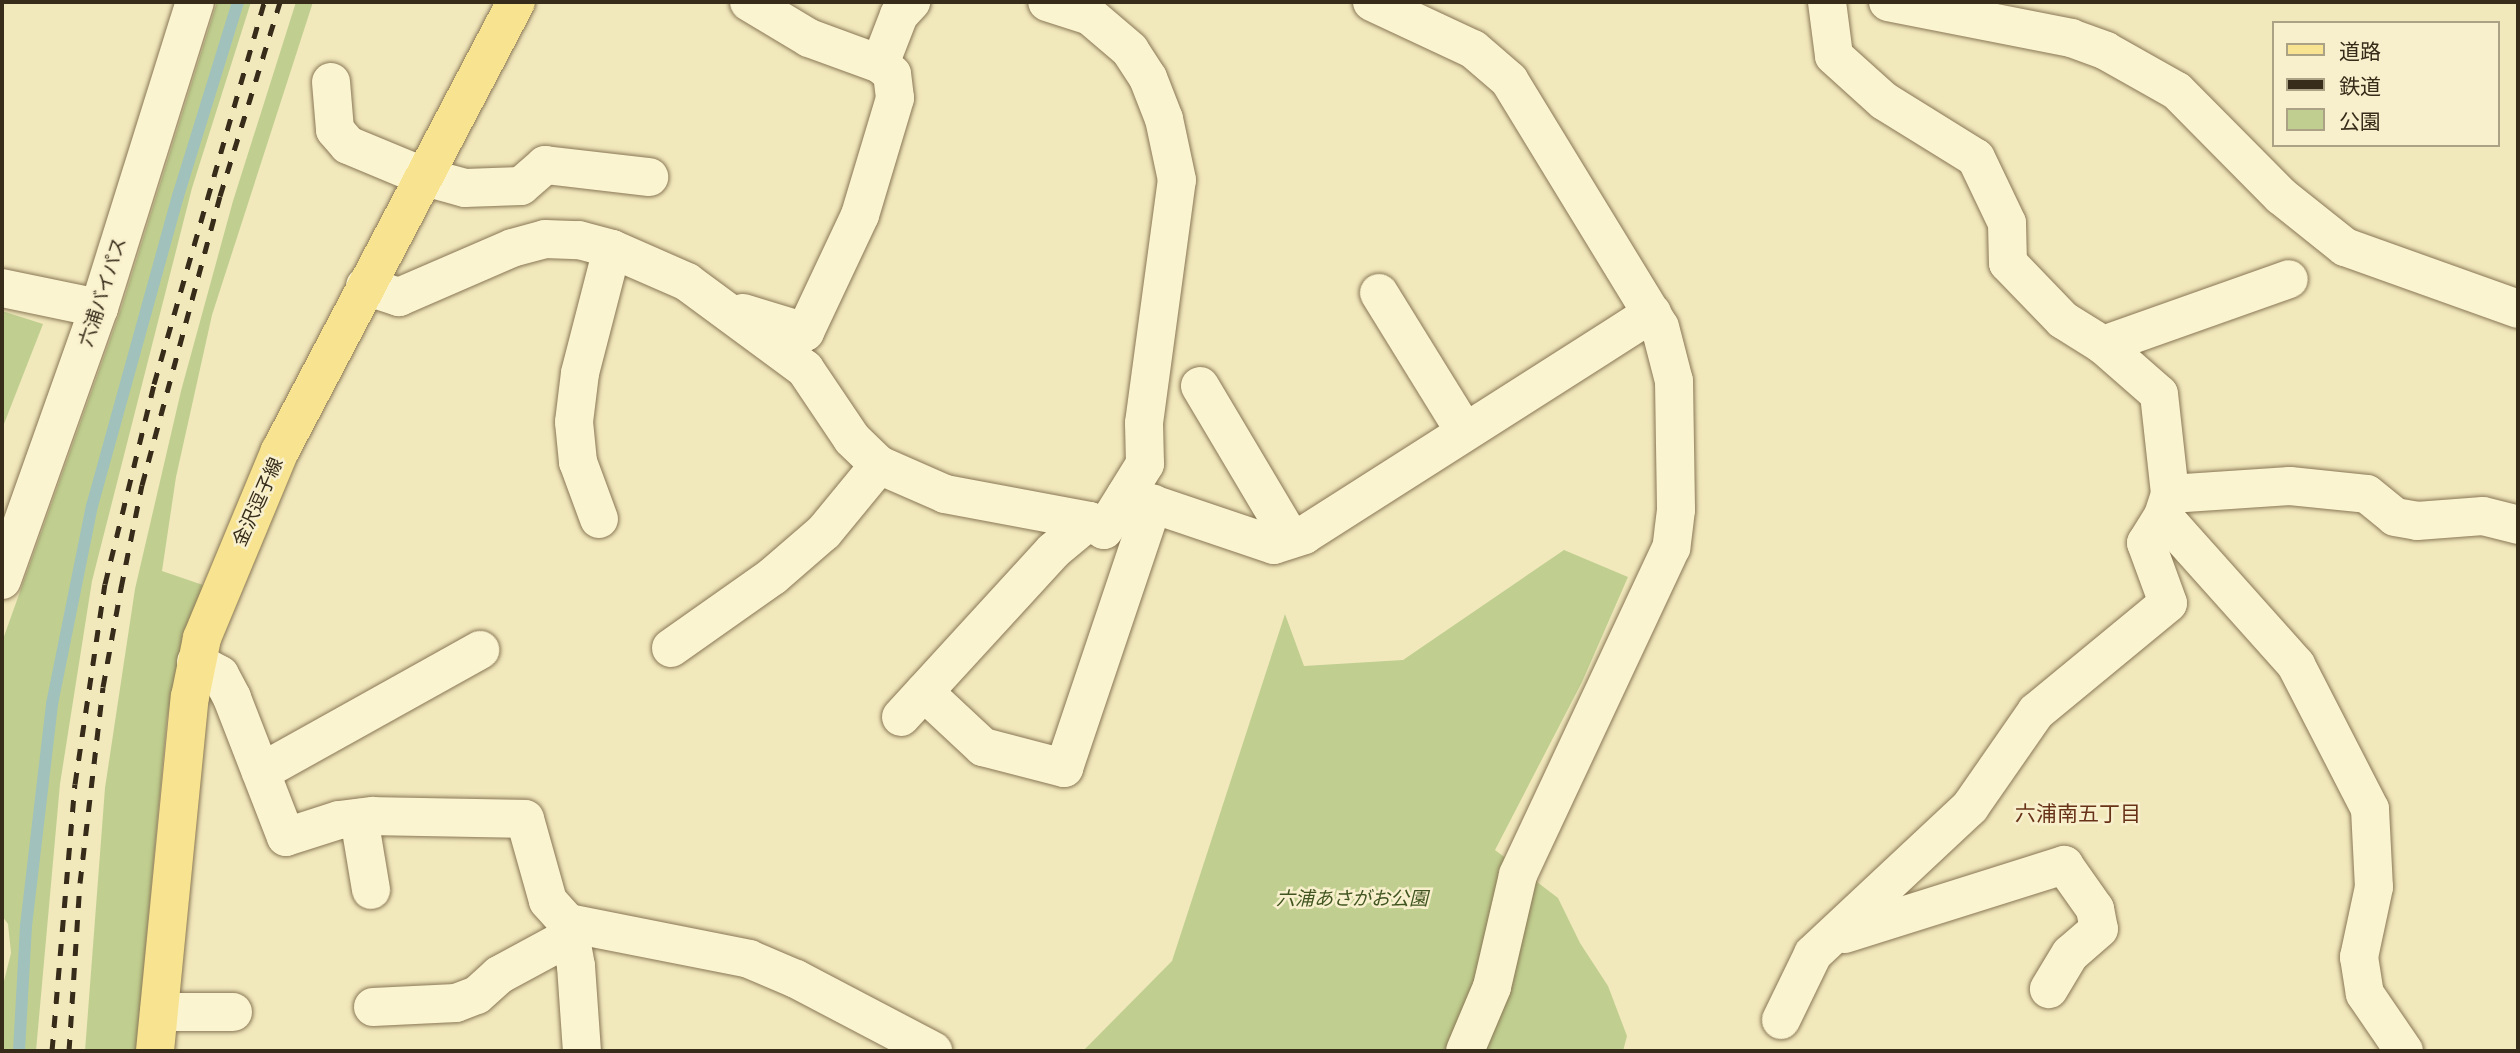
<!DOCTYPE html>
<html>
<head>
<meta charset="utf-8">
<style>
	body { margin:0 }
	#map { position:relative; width:2520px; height:1053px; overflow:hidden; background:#f1e8bc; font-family:Bitter,"Noto Sans JP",serif }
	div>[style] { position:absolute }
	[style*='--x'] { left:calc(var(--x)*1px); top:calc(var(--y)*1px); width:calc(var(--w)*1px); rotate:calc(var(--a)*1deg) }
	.green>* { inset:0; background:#c0cf90 }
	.stream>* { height:12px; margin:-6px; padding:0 6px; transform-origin:6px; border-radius:6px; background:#a0c1bc }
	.roads { filter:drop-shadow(0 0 2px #897755) drop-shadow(0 0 2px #897755) }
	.minor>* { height:38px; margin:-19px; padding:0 19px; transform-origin:19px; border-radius:19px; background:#fbf4d0 }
	.major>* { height:38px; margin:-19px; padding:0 19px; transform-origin:19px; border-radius:19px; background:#f8e490 }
	.rail>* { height:5px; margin-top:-2.5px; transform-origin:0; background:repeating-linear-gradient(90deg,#372c1a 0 12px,transparent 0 24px) }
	span { translate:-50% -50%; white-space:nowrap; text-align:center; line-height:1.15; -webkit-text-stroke:5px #f8f0cc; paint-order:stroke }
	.street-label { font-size:19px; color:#372c1a }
	.park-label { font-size:19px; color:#415520; font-style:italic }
	.neighbourhood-label { font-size:21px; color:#673217 }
	.frame { position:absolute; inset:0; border:4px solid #372c1a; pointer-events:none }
	.legend { position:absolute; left:2272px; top:21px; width:228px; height:126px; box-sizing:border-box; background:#f8f0cc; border:2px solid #aba285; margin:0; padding:9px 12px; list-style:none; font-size:21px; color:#372c1a }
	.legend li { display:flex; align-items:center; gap:14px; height:35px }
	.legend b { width:35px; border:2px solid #aba285 }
</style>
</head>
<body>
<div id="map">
	<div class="green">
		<div style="clip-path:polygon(217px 2px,251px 2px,192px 188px,92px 581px,60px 784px,36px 1051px,2px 1051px,2px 989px,11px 953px,8px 924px,2px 916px,2px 642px,121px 309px)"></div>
		<div style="clip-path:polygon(296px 2px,313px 2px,212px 315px,176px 477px,162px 571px,203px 585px,179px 656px,167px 719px,136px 1051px,85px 1051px,105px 788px,135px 589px,181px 391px,233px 201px)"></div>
		<div style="clip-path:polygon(2px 311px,43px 324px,2px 429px)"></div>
		<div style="clip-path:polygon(1564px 550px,1628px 577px,1582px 682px,1495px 850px,1558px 898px,1580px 943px,1608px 986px,1627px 1036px,1623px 1051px,1083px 1051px,1172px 961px,1285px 614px,1304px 666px,1403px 660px)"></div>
	</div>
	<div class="stream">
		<div style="--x:19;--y:1051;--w:125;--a:-86.8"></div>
		<div style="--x:26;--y:926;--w:224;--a:-83.3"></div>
		<div style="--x:52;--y:704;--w:202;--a:-78.6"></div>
		<div style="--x:92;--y:506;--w:322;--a:-74.5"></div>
		<div style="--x:178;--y:196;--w:203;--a:-72.8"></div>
	</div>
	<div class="roads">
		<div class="minor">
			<div style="--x:1372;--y:2;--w:111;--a:25"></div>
			<div style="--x:1473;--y:49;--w:48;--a:40.7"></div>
			<div style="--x:1509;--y:80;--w:289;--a:58.6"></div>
			<div style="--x:1660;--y:327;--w:56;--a:75.5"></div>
			<div style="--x:1674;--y:381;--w:129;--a:89.1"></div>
			<div style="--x:1676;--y:510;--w:38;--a:97"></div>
			<div style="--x:1671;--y:548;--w:361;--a:115.1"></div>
			<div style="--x:1518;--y:875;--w:115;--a:103.1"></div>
			<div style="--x:1492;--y:987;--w:69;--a:112.9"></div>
			<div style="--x:1827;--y:2;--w:54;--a:82.6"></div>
			<div style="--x:1834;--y:56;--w:67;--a:42"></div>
			<div style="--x:1884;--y:101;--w:108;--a:31.8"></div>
			<div style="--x:1976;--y:158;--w:72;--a:64.5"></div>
			<div style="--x:2007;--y:223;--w:40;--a:88.6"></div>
			<div style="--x:2008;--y:263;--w:79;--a:46"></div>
			<div style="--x:2063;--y:320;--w:47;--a:32"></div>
			<div style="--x:2103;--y:345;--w:74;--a:41.2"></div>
			<div style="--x:2159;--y:394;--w:101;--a:83.7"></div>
			<div style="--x:2170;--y:494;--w:23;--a:108"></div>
			<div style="--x:2163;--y:516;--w:200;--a:48.2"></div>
			<div style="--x:2296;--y:665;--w:162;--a:62.8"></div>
			<div style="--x:2370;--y:809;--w:78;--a:87.1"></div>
			<div style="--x:2374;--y:887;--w:72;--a:102.1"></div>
			<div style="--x:2359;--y:957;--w:37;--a:81"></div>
			<div style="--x:2365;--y:994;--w:69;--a:55.6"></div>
			<div style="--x:1888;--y:2;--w:187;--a:11.1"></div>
			<div style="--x:2071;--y:38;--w:37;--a:20"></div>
			<div style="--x:2106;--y:51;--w:81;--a:29.4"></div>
			<div style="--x:2177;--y:91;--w:148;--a:45.3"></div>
			<div style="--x:2281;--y:196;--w:82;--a:38.6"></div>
			<div style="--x:2345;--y:247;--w:184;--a:19.7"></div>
			<div style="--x:880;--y:64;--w:53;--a:-68.8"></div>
			<div style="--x:899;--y:15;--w:18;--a:-47"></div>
			<div style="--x:331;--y:82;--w:48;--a:85.2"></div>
			<div style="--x:335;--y:130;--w:20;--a:49"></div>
			<div style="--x:348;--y:145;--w:83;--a:22.6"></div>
			<div style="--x:425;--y:177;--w:41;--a:15.4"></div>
			<div style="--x:465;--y:188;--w:56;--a:-2"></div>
			<div style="--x:521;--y:186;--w:32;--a:-41"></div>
			<div style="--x:545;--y:165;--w:105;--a:6.6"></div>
			<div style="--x:365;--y:286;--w:36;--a:18"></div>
			<div style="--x:399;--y:297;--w:123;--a:-23.4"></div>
			<div style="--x:512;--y:248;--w:34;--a:-15"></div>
			<div style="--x:545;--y:239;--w:34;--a:2"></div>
			<div style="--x:579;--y:240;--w:34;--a:15"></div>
			<div style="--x:612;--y:249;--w:82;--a:23.7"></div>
			<div style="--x:687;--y:282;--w:147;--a:36.4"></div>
			<div style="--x:805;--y:369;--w:84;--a:56.1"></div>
			<div style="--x:852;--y:439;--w:37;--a:44"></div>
			<div style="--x:879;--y:465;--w:72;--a:23.7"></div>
			<div style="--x:945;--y:494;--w:147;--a:10.6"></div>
			<div style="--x:1089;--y:521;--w:17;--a:31"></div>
			<div style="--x:1104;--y:530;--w:78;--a:-58.2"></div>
			<div style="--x:1145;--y:464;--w:41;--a:-91.4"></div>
			<div style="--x:1144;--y:423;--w:245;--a:-82.3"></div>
			<div style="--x:1177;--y:180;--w:62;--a:-102"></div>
			<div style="--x:1164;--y:119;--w:44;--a:-111.3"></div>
			<div style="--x:1148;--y:78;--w:33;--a:-123"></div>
			<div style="--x:1130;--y:50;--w:52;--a:-139.6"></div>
			<div style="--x:1090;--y:16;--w:45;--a:-162"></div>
			<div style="--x:2;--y:288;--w:99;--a:11.7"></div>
			<div style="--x:1379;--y:293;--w:163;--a:58.3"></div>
			<div style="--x:743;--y:313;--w:65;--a:17"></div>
			<div style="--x:805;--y:332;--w:129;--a:-64.8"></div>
			<div style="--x:860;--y:215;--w:122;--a:-73.3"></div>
			<div style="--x:895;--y:98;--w:24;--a:-97"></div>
			<div style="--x:892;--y:74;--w:16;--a:-140"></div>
			<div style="--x:880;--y:64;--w:76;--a:-159.9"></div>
			<div style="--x:809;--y:38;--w:70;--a:-149"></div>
			<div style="--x:2103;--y:345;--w:197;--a:-19.5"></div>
			<div style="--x:1200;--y:386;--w:178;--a:59.3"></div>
			<div style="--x:2170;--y:494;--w:120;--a:-3.8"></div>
			<div style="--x:2290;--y:486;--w:77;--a:5.9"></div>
			<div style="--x:2367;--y:494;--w:36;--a:39"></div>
			<div style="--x:2395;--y:517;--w:22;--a:10"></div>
			<div style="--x:2417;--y:521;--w:66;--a:-4.3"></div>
			<div style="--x:2483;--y:516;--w:36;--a:14"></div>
			<div style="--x:1126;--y:495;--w:156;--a:18.7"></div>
			<div style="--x:1274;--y:545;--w:32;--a:-18"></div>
			<div style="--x:1304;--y:535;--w:413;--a:-32.5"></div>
			<div style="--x:599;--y:519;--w:61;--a:-110.2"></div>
			<div style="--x:578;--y:462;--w:40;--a:-95.7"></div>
			<div style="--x:574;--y:422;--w:49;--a:-83"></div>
			<div style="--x:580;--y:373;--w:128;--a:-75.5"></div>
			<div style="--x:2;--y:580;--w:289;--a:-70.4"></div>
			<div style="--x:99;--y:308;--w:321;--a:-72.6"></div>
			<div style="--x:671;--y:648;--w:125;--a:-35.2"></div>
			<div style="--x:773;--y:576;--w:67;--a:-40.8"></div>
			<div style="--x:824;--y:532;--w:87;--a:-50.6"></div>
			<div style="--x:196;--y:662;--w:27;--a:28"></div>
			<div style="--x:220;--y:675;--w:26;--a:62"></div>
			<div style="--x:232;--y:698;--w:149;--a:68.8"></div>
			<div style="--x:286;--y:837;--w:56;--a:-17.8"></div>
			<div style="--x:339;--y:820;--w:34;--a:-7"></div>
			<div style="--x:373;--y:816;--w:152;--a:1.1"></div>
			<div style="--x:525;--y:819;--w:85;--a:74.3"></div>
			<div style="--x:548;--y:901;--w:30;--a:48"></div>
			<div style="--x:568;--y:923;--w:44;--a:79.5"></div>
			<div style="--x:576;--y:966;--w:85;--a:86"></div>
			<div style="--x:924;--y:692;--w:81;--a:43"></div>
			<div style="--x:983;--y:747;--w:84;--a:14.5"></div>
			<div style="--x:1064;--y:768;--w:279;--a:-71.4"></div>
			<div style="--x:901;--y:717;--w:225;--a:-47.5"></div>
			<div style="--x:1053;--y:551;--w:47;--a:-39.8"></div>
			<div style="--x:261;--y:772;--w:251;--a:-29.1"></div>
			<div style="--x:359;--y:818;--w:73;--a:80.5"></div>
			<div style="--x:568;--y:923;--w:185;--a:11.2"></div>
			<div style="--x:749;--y:959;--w:51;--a:23.1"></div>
			<div style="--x:796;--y:979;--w:155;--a:27.7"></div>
			<div style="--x:1845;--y:934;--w:230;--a:-17.5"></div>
			<div style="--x:2064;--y:865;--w:54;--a:54.8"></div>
			<div style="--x:2095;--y:909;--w:20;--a:79"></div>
			<div style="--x:2099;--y:929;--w:38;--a:139"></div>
			<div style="--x:2070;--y:954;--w:41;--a:121"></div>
			<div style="--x:373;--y:1007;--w:83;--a:-2.8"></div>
			<div style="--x:456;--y:1003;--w:22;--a:-21"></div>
			<div style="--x:477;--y:995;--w:30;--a:-42"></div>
			<div style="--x:499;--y:975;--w:82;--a:-28.4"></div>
			<div style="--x:159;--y:1012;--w:74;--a:0"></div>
			<div style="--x:1781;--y:1020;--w:73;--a:-64.1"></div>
			<div style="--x:1813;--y:954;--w:215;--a:-43.1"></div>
			<div style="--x:1970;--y:807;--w:116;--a:-55.2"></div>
			<div style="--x:2036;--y:712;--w:171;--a:-39.5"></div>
			<div style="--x:2168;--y:603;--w:64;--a:-110.1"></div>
			<div style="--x:2146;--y:543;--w:32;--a:-58"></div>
		</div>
		<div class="major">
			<div style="--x:155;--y:1051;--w:356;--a:-84.4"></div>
			<div style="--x:190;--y:697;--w:60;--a:-78.5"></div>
			<div style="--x:202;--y:638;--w:203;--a:-67.4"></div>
			<div style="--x:280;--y:451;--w:507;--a:-62.27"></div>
		</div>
	</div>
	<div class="rail">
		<div style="--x:52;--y:1051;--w:268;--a:-85.1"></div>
		<div style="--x:75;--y:784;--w:202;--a:-81.5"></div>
		<div style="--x:105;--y:584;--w:206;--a:-76.2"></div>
		<div style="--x:154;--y:384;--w:398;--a:-73.9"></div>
		<div style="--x:69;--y:1051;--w:168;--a:-86.3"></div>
		<div style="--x:80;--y:883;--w:197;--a:-83.3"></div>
		<div style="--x:103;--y:687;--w:101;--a:-79.7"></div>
		<div style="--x:121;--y:588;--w:105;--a:-78.5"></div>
		<div style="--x:142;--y:485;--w:299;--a:-74.9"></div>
		<div style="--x:220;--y:196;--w:203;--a:-72.8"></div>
	</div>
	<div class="street-label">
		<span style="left:103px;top:292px;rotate:-72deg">六浦バイパス</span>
		<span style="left:258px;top:502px;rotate:-66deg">金沢逗子線</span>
	</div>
	<div class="park-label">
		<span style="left:1352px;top:899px">六浦あさがお公園</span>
	</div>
	<div class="neighbourhood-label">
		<span style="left:2078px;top:814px">六浦南五丁目</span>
	</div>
	<div class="frame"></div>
	<ul class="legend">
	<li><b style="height:9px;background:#f8e490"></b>道路</li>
	<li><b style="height:9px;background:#372c1a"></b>鉄道</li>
	<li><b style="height:19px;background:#c0cf90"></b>公園</li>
	</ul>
</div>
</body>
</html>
